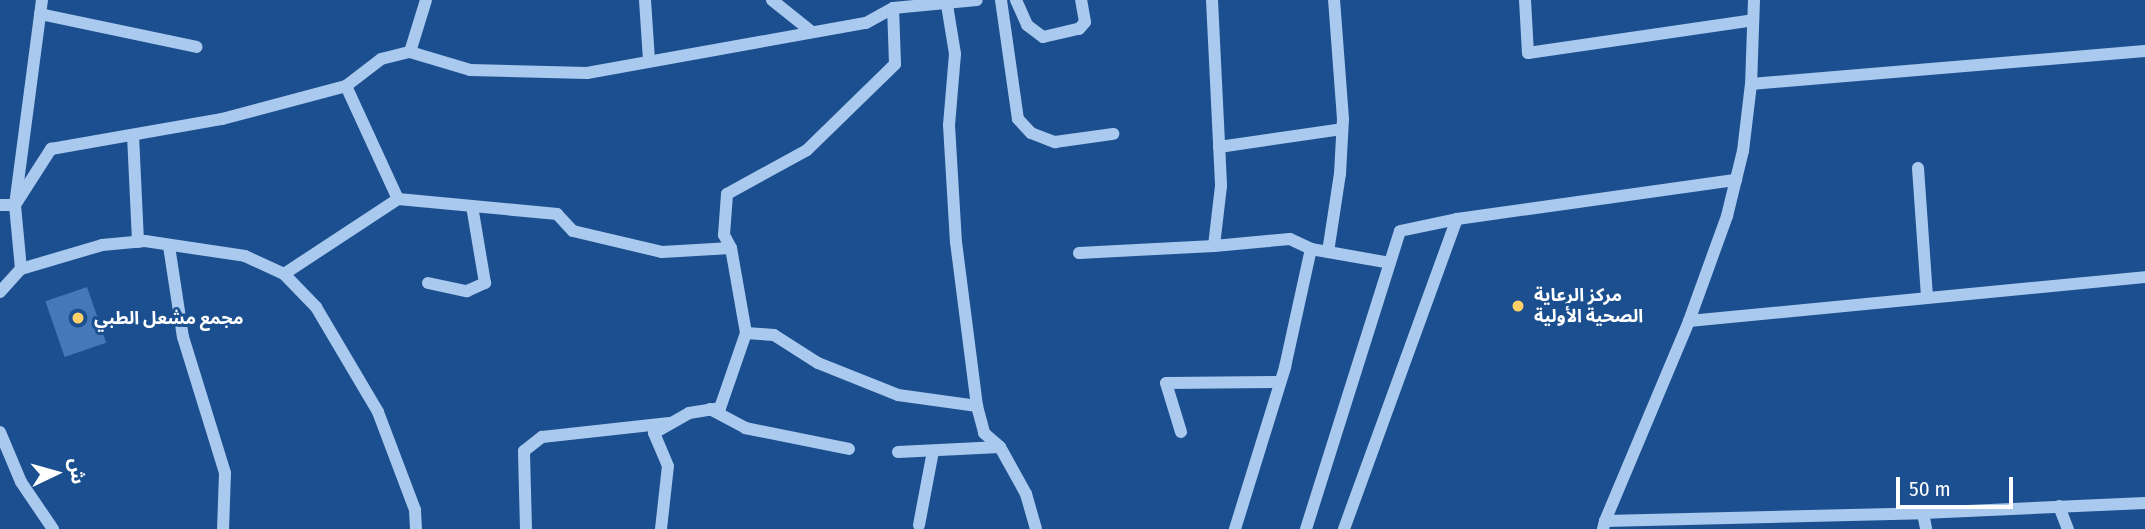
<!DOCTYPE html>
<html>
<head>
<meta charset="utf-8">
<style>
	body { margin:0 }
	#map { position:relative; width:2145px; height:529px; overflow:hidden; background:#1b4f8f; font-family:"Fira Sans Condensed","Noto Sans Arabic",sans-serif }
	div>[style] { position:absolute }
	[style*='--x'] { left:calc(var(--x)*1px); top:calc(var(--y)*1px); width:calc(var(--w)*1px); rotate:calc(var(--a)*1deg) }
	.building>* { inset:0; background:#4478b7; transform-origin:0 0 }
	.minor>* { height:12px; margin:-6px; padding:0 6px; transform-origin:6px; border-radius:6px; background:#a9c9ee }
	.dots>* { width:19px; height:19px; translate:-50% -50%; box-sizing:border-box; border:4px solid #1b4f8f; border-radius:50% }
	span { translate:-50% -50%; white-space:nowrap; text-align:center; line-height:1.15; -webkit-text-stroke:6px #1b4f8f; paint-order:stroke }
	.poi-label { font-size:18px; color:#fff; font-weight:700 }
	.left { translate:0 -50%; text-align:left }
	.north { position:absolute; left:21px; top:438px; width:70px; height:70px; -webkit-text-stroke:5px #1b4f8f; paint-order:stroke; rotate:85deg; font-size:19px; font-weight:700; line-height:28px; text-align:center; color:#fff }
	.north::after { content:''; display:block; margin:auto; width:24px; height:32px; background:#fff; clip-path:polygon(50% 0,100% 100%,50% 72%,0 100%) }
	.scale { position:absolute; left:1896px; top:477px; width:117px; height:32px; box-sizing:border-box; border:4px solid #fff; border-top:0; padding-left:9px; font-size:21px; line-height:24px; white-space:nowrap; color:#fff; -webkit-text-stroke:5px #1b4f8f; paint-order:stroke }
</style>
</head>
<body>
<div id="map">
	<div class="building">
		<div style="left:87px;top:287px;width:59px;height:44px;rotate:71deg"></div>
	</div>
	<div class="minor">
		<div style="--x:645;--y:0;--w:61;--a:86.2"></div>
		<div style="--x:772;--y:0;--w:51;--a:38.7"></div>
		<div style="--x:1001;--y:0;--w:120;--a:81.9"></div>
		<div style="--x:1018;--y:119;--w:19;--a:47"></div>
		<div style="--x:1031;--y:133;--w:26;--a:21"></div>
		<div style="--x:1055;--y:142;--w:59;--a:-7.9"></div>
		<div style="--x:1016;--y:0;--w:27;--a:66"></div>
		<div style="--x:1027;--y:25;--w:20;--a:37"></div>
		<div style="--x:1043;--y:37;--w:37;--a:-13"></div>
		<div style="--x:1079;--y:29;--w:9;--a:-49"></div>
		<div style="--x:1085;--y:22;--w:22;--a:-100"></div>
		<div style="--x:1212;--y:0;--w:186;--a:87.2"></div>
		<div style="--x:1221;--y:186;--w:60;--a:96.7"></div>
		<div style="--x:1214;--y:246;--w:76;--a:-5.3"></div>
		<div style="--x:1290;--y:239;--w:23;--a:25"></div>
		<div style="--x:1525;--y:0;--w:53;--a:86.8"></div>
		<div style="--x:1528;--y:53;--w:227;--a:-8.3"></div>
		<div style="--x:1754;--y:0;--w:84;--a:92"></div>
		<div style="--x:1751;--y:84;--w:395;--a:-4.8"></div>
		<div style="--x:947;--y:5;--w:50;--a:80.7"></div>
		<div style="--x:955;--y:54;--w:71;--a:94.8"></div>
		<div style="--x:949;--y:125;--w:117;--a:86.6"></div>
		<div style="--x:956;--y:242;--w:165;--a:82.7"></div>
		<div style="--x:977;--y:406;--w:28;--a:75"></div>
		<div style="--x:984;--y:433;--w:21;--a:41"></div>
		<div style="--x:1000;--y:447;--w:54;--a:61"></div>
		<div style="--x:1026;--y:494;--w:36;--a:74"></div>
		<div style="--x:40;--y:14;--w:160;--a:11.9"></div>
		<div style="--x:410;--y:52;--w:54;--a:-72.9"></div>
		<div style="--x:346;--y:86;--w:124;--a:65.3"></div>
		<div style="--x:398;--y:199;--w:160;--a:5.4"></div>
		<div style="--x:557;--y:214;--w:23;--a:47"></div>
		<div style="--x:573;--y:231;--w:91;--a:13.3"></div>
		<div style="--x:662;--y:252;--w:69;--a:-3.3"></div>
		<div style="--x:133;--y:135;--w:107;--a:87.3"></div>
		<div style="--x:1219;--y:147;--w:124;--a:-8.3"></div>
		<div style="--x:1918;--y:168;--w:128;--a:86"></div>
		<div style="--x:0;--y:205;--w:15;--a:0"></div>
		<div style="--x:15;--y:205;--w:67;--a:-57.3"></div>
		<div style="--x:51;--y:149;--w:174;--a:-10"></div>
		<div style="--x:222;--y:119;--w:128;--a:-14.9"></div>
		<div style="--x:346;--y:86;--w:44;--a:-37.6"></div>
		<div style="--x:381;--y:59;--w:30;--a:-14"></div>
		<div style="--x:410;--y:52;--w:63;--a:16.7"></div>
		<div style="--x:470;--y:70;--w:117;--a:1.5"></div>
		<div style="--x:587;--y:73;--w:283;--a:-10.2"></div>
		<div style="--x:866;--y:23;--w:31;--a:-29"></div>
		<div style="--x:893;--y:8;--w:84;--a:-5.4"></div>
		<div style="--x:169;--y:246;--w:92;--a:81.3"></div>
		<div style="--x:183;--y:337;--w:142;--a:72.8"></div>
		<div style="--x:225;--y:473;--w:56;--a:92"></div>
		<div style="--x:1328;--y:252;--w:79;--a:-81.3"></div>
		<div style="--x:1340;--y:174;--w:55;--a:-86.9"></div>
		<div style="--x:1343;--y:119;--w:119;--a:-94.3"></div>
		<div style="--x:1079;--y:253;--w:135;--a:-3"></div>
		<div style="--x:21;--y:269;--w:84;--a:-16.5"></div>
		<div style="--x:102;--y:245;--w:43;--a:-5.3"></div>
		<div style="--x:145;--y:241;--w:101;--a:8.5"></div>
		<div style="--x:245;--y:256;--w:43;--a:24.8"></div>
		<div style="--x:284;--y:274;--w:46;--a:45.9"></div>
		<div style="--x:316;--y:307;--w:122;--a:59.4"></div>
		<div style="--x:378;--y:412;--w:105;--a:69.3"></div>
		<div style="--x:415;--y:510;--w:19;--a:87"></div>
		<div style="--x:284;--y:274;--w:136;--a:-33.3"></div>
		<div style="--x:428;--y:283;--w:40;--a:12"></div>
		<div style="--x:467;--y:291;--w:20;--a:-24"></div>
		<div style="--x:485;--y:283;--w:78;--a:-99.6"></div>
		<div style="--x:0;--y:292;--w:31;--a:-48"></div>
		<div style="--x:21;--y:269;--w:64;--a:-95.4"></div>
		<div style="--x:15;--y:205;--w:207;--a:-82.5"></div>
		<div style="--x:1689;--y:321;--w:112;--a:-70.1"></div>
		<div style="--x:1727;--y:216;--w:67;--a:-76.2"></div>
		<div style="--x:1743;--y:151;--w:67;--a:-83.2"></div>
		<div style="--x:746;--y:333;--w:86;--a:-100"></div>
		<div style="--x:731;--y:248;--w:15;--a:-118"></div>
		<div style="--x:724;--y:235;--w:41;--a:-85.8"></div>
		<div style="--x:727;--y:194;--w:91;--a:-28.8"></div>
		<div style="--x:807;--y:150;--w:123;--a:-44.3"></div>
		<div style="--x:895;--y:64;--w:56;--a:-92"></div>
		<div style="--x:710;--y:409;--w:40;--a:28"></div>
		<div style="--x:745;--y:428;--w:106;--a:11.4"></div>
		<div style="--x:0;--y:432;--w:54;--a:67.2"></div>
		<div style="--x:21;--y:482;--w:57;--a:55.8"></div>
		<div style="--x:1181;--y:432;--w:51;--a:-107"></div>
		<div style="--x:1166;--y:383;--w:114;--a:-0.5"></div>
		<div style="--x:898;--y:452;--w:102;--a:-2.8"></div>
		<div style="--x:2059;--y:506;--w:25;--a:69"></div>
		<div style="--x:1923;--y:513;--w:222;--a:-2.6"></div>
		<div style="--x:1605;--y:521;--w:217;--a:-67.2"></div>
		<div style="--x:1689;--y:321;--w:458;--a:-5.5"></div>
		<div style="--x:919;--y:525;--w:75;--a:-79.3"></div>
		<div style="--x:526;--y:529;--w:78;--a:-91.5"></div>
		<div style="--x:524;--y:451;--w:23;--a:-38"></div>
		<div style="--x:542;--y:437;--w:128;--a:-6.3"></div>
		<div style="--x:661;--y:529;--w:63;--a:-83.7"></div>
		<div style="--x:668;--y:466;--w:36;--a:-113"></div>
		<div style="--x:654;--y:433;--w:40;--a:-29.7"></div>
		<div style="--x:689;--y:413;--w:31;--a:-9"></div>
		<div style="--x:720;--y:408;--w:79;--a:-70.9"></div>
		<div style="--x:746;--y:333;--w:28;--a:4"></div>
		<div style="--x:774;--y:335;--w:52;--a:32.5"></div>
		<div style="--x:818;--y:363;--w:86;--a:21.8"></div>
		<div style="--x:898;--y:395;--w:80;--a:7.9"></div>
		<div style="--x:1235;--y:529;--w:170;--a:-72.8"></div>
		<div style="--x:1285;--y:367;--w:121;--a:-77.6"></div>
		<div style="--x:1311;--y:249;--w:80;--a:10"></div>
		<div style="--x:1306;--y:529;--w:312;--a:-72.5"></div>
		<div style="--x:1400;--y:231;--w:58;--a:-11.9"></div>
		<div style="--x:1344;--y:529;--w:330;--a:-70"></div>
		<div style="--x:1457;--y:219;--w:282;--a:-8"></div>
		<div style="--x:1603;--y:529;--w:8;--a:-76"></div>
		<div style="--x:1605;--y:521;--w:318;--a:-1.4"></div>
		<div style="--x:1923;--y:513;--w:16;--a:79"></div>
	</div>
	<div class="dots">
		<div style="left:1518px;top:306px;background:#ffd166"></div>
		<div style="left:78px;top:318px;background:#ffd166"></div>
	</div>
	<div class="poi-label">
		<span class="left" style="left:1534px;top:306px">مركز الرعاية<br>الصحية الأولية</span>
		<span class="left" style="left:94px;top:318px">مجمع مشعل الطبي</span>
	</div>
	<div class="north">ش</div>
	<div class="scale">50 m</div>
</div>
</body>
</html>
